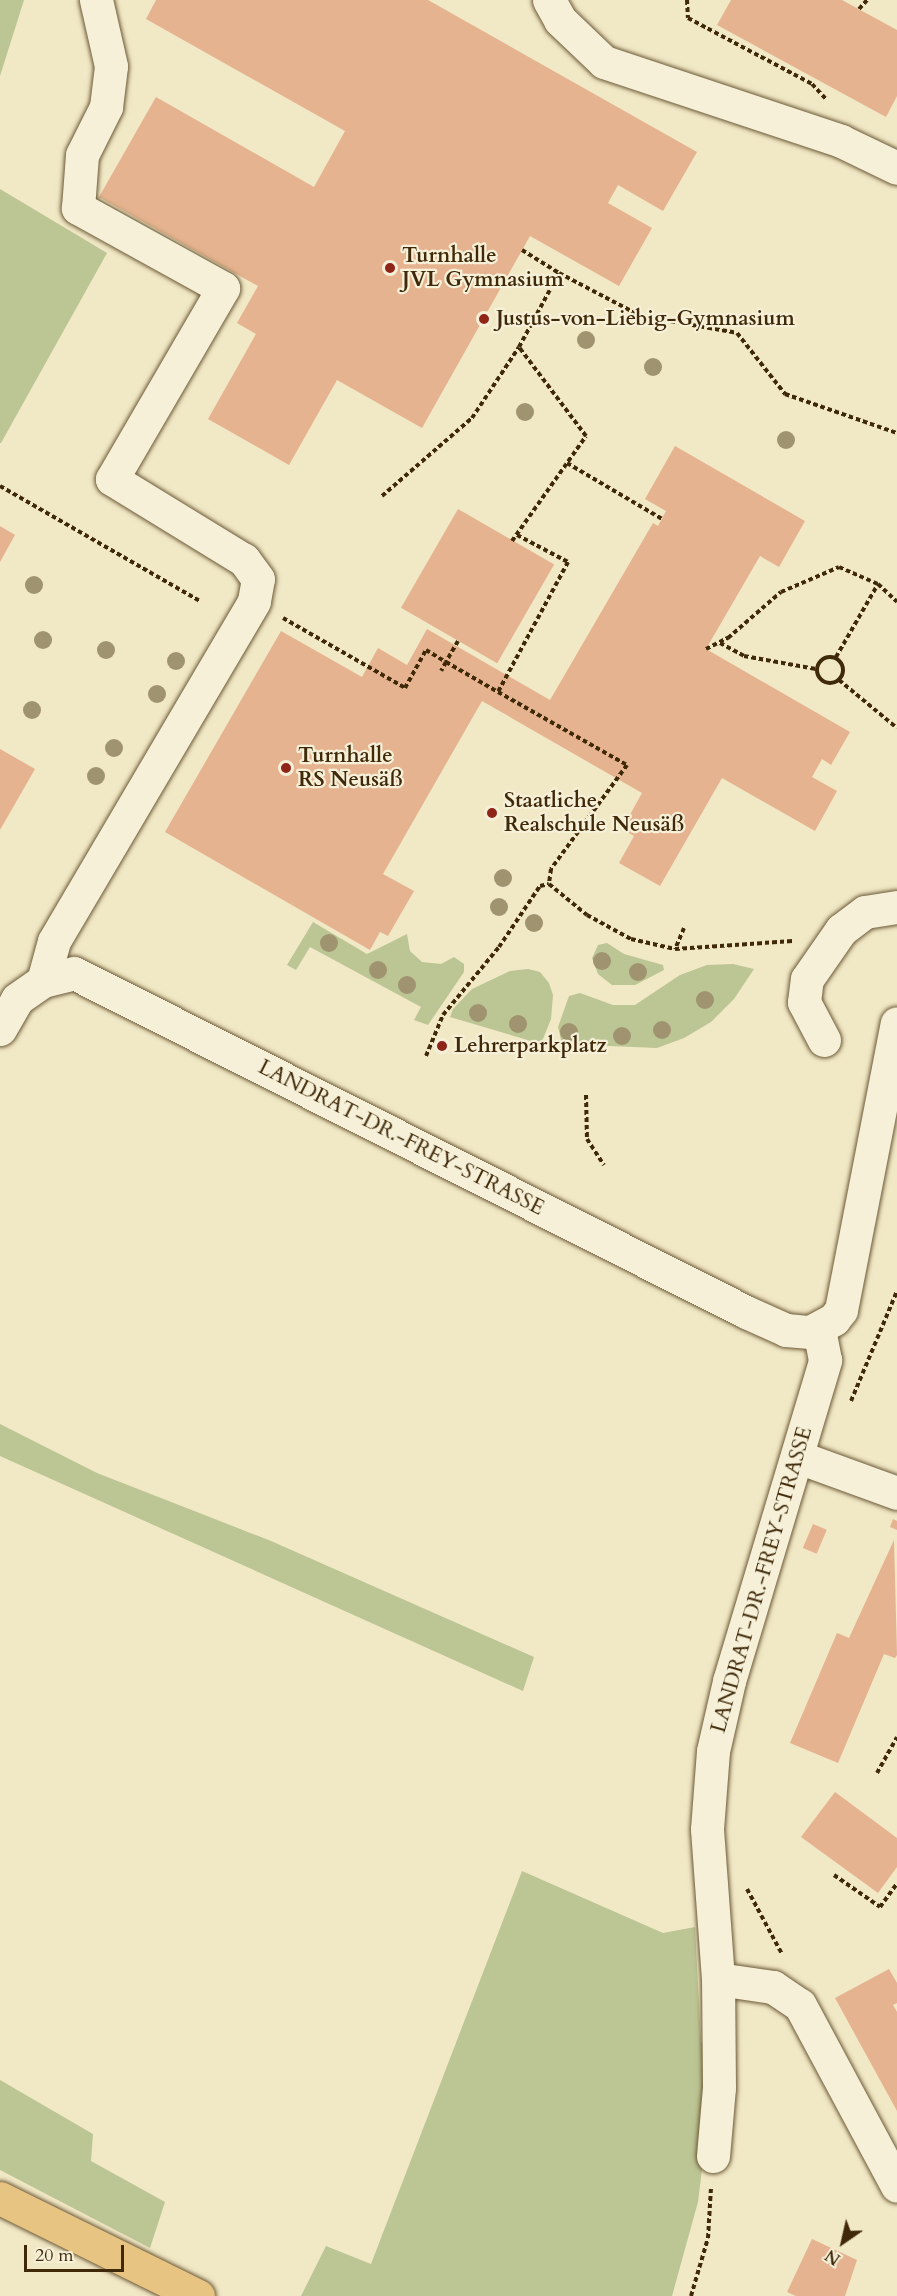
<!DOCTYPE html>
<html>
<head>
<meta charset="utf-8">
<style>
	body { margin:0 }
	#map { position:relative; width:897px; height:2296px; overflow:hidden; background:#f1e8c5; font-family:Cardo,serif }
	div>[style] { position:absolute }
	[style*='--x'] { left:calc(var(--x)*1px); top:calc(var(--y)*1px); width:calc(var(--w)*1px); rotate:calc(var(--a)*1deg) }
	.green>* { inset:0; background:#bcc594 }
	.building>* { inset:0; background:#e5b38f; transform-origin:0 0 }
	.path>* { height:4px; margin-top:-2px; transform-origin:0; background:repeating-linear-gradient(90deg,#3f2908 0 4.5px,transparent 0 7.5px) }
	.path>.ring { margin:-2px; padding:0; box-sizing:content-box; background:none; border:4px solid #3f2908; border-radius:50% }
	.roads { filter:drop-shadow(0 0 2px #6c5937) drop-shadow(0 0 2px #6c5937) }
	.minor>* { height:33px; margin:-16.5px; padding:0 16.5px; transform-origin:16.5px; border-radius:16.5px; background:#f6f0d9 }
	.major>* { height:33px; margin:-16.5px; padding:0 16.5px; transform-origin:16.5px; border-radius:16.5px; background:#e8c482 }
	.trees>* { width:18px; height:18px; margin:-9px; border-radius:50%; background:#a09470 }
	.dots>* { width:16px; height:16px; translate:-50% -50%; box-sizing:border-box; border:3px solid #f6f0d9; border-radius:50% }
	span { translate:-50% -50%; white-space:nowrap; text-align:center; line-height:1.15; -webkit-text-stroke:4.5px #f6f0d9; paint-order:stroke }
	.poi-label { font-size:21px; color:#3f2908; font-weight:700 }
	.left { translate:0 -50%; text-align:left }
	.street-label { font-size:21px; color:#3f2908 }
	.north { position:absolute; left:813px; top:2212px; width:60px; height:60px; -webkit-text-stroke:4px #f6f0d9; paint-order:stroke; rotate:214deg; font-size:16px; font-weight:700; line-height:24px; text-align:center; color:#3f2908 }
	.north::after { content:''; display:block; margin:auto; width:21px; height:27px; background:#3f2908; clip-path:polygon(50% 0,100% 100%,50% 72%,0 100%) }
	.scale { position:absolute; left:24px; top:2245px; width:100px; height:27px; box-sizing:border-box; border:3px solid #3f2908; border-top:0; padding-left:8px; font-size:18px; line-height:21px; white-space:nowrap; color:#3f2908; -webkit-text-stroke:4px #f6f0d9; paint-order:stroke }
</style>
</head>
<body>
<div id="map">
	<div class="green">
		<div style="clip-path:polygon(0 0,24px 0,0 76px)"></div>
		<div style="clip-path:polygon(0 189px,107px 253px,1px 443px,0 443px)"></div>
		<div style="clip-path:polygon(313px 922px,367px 954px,407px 934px,410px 951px,422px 962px,441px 964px,454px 957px,464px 964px,464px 972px,428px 1025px,414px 1020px,421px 1007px,310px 947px,296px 970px,287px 965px)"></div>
		<div style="clip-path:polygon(607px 943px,624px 954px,663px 965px,664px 970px,635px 985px,612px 985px,598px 974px,592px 958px,598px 945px)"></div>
		<div style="clip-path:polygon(733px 964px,754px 969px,734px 999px,711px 1022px,684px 1038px,657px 1048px,562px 1044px,558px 1027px,569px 996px,580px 993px,613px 1005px,635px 1005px,680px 975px,707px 965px)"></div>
		<div style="clip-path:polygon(528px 969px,540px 972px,549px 983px,553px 995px,551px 1019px,541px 1044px,450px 1017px,453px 1009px,472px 989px,510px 971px)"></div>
		<div style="clip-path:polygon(0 1424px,97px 1473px,271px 1541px,534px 1657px,523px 1691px,0 1456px)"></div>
		<div style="clip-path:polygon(522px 1871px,663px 1933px,695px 1927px,701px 2042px,707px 2045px,705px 2145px,698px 2202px,672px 2296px,301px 2296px,326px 2246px,371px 2264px)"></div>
		<div style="clip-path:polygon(0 2080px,93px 2134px,91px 2161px,165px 2202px,150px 2248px,0 2170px)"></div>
	</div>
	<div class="building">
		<div style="clip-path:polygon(156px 0,428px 0,697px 152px,663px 211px,618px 185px,608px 203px,652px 228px,619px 286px,530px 236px,422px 428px,337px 380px,289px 465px,208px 419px,256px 334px,237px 323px,258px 286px,99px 197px,156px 97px,314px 187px,345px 131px,146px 19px)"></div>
		<div style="clip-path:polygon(731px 0,842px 0,897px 30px,897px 96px,886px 117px,717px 25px)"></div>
		<div style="clip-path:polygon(675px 446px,805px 521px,779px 567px,760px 556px,706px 649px,850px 732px,831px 765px,822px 759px,812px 777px,837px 791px,815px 831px,722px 778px,660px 886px,619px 863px,634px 836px,622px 829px,642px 793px,482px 701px,383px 874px,414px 891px,388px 936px,380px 932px,370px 950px,165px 832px,281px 631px,362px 677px,378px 648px,407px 665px,427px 629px,550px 700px,653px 523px,658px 526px,666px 511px,645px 499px)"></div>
		<div style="left:458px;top:509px;width:111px;height:114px;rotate:30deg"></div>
		<div style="clip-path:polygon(0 526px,15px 535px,0 562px)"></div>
		<div style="clip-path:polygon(0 749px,35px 769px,0 830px)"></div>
		<div style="clip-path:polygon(893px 1519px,897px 1521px,897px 1530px,890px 1527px)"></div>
		<div style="left:813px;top:1524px;width:15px;height:26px;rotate:23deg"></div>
		<div style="clip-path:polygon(894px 1540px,897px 1655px,895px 1658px,884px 1654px,838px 1763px,790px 1743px,837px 1633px,849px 1638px)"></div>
		<div style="clip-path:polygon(835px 1792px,897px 1838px,897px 1867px,878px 1893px,801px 1837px)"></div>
		<div style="clip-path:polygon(889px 1969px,897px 1983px,897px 2003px,893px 2005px,897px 2012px,897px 2111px,835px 1998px)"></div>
		<div style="clip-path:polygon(812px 2239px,857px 2260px,845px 2296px,796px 2296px,787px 2292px)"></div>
	</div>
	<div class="path">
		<div style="--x:687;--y:0;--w:18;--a:87"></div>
		<div style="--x:688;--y:18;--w:140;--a:28"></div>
		<div style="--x:812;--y:84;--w:21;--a:47"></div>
		<div style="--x:859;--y:9;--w:12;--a:-48"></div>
		<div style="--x:522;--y:250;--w:44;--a:31.9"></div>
		<div style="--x:567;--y:463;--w:110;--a:30.5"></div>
		<div style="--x:0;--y:486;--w:231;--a:29.9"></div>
		<div style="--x:382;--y:496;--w:119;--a:-40.9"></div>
		<div style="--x:472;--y:418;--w:85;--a:-56.5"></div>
		<div style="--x:519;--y:347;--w:84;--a:-61.6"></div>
		<div style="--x:559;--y:273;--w:93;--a:27.7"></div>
		<div style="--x:641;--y:316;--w:97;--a:10"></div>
		<div style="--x:737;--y:333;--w:78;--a:51.8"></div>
		<div style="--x:785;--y:394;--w:119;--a:19.2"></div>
		<div style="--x:517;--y:535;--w:58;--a:27.9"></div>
		<div style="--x:568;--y:562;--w:148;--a:118.3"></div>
		<div style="--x:498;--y:692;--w:148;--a:29.5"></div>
		<div style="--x:627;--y:765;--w:129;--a:126.2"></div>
		<div style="--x:551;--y:869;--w:15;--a:98"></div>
		<div style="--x:512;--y:541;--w:128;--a:-54.8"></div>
		<div style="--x:586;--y:436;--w:111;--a:-127"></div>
		<div style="--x:283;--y:618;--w:141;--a:29.8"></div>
		<div style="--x:405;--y:688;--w:43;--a:-61.1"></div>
		<div style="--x:426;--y:650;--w:23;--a:31"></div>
		<div style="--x:446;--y:662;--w:10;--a:119"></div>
		<div style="--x:458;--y:641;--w:24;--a:120"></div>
		<div style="--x:446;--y:662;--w:60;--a:30"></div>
		<div style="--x:720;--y:643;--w:27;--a:28"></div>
		<div style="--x:744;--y:656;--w:73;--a:10.2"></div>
		<div style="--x:706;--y:649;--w:25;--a:-27"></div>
		<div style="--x:728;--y:638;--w:70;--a:-41"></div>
		<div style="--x:781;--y:592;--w:63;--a:-23.3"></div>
		<div style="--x:839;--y:567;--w:43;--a:23.6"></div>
		<div style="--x:878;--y:584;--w:26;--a:43"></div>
		<div class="ring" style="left:817px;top:657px;width:22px;height:22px"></div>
		<div style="--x:836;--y:657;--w:84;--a:-60.1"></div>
		<div style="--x:839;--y:680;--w:75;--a:39.6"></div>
		<div style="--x:684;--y:928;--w:23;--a:113"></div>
		<div style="--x:675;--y:949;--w:118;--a:-3.9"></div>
		<div style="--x:426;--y:1056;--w:44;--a:-67.5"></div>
		<div style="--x:443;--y:1015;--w:88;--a:-50.5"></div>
		<div style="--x:499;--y:947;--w:73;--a:-56.1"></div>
		<div style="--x:540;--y:886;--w:9;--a:-13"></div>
		<div style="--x:549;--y:884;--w:49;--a:39.2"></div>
		<div style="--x:587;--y:915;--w:50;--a:28.6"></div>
		<div style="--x:631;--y:939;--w:45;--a:12.8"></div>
		<div style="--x:586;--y:1095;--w:44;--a:88.7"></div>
		<div style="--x:587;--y:1139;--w:31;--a:57"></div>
		<div style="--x:851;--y:1401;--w:119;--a:-67.3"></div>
		<div style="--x:877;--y:1773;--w:41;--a:-60.9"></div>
		<div style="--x:834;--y:1875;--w:56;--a:34.8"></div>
		<div style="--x:880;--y:1907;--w:29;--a:-54"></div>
		<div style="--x:747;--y:1889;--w:74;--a:61.7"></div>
		<div style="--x:691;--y:2296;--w:60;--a:-73.7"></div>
		<div style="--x:708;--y:2238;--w:50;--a:-86.6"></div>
	</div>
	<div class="roads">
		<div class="minor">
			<div style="--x:549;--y:0;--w:23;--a:61"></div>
			<div style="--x:560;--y:20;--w:61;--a:43.7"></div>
			<div style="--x:604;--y:62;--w:250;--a:18.4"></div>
			<div style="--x:841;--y:141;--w:62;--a:25.7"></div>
			<div style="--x:43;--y:981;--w:41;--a:-74.6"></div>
			<div style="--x:54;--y:941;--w:394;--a:-59.5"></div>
			<div style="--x:254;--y:601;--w:22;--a:-80"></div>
			<div style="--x:258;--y:579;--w:24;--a:-126"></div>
			<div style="--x:244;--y:560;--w:155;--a:-148.5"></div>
			<div style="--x:112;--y:479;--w:221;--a:-59.8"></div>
			<div style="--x:223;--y:288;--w:166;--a:-151.1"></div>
			<div style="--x:78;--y:208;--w:53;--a:-85.7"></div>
			<div style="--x:82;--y:155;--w:54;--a:-63.4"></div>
			<div style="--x:106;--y:107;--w:41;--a:-83"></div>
			<div style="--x:111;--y:66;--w:68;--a:-102.8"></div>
			<div style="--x:0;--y:1029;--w:34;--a:-60"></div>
			<div style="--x:17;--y:999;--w:32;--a:-35"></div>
			<div style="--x:43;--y:981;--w:32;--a:-14"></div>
			<div style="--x:74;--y:973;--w:753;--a:26.77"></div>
			<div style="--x:746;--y:1312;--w:44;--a:24.2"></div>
			<div style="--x:786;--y:1330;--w:24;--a:5"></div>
			<div style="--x:810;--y:1332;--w:27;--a:-28"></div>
			<div style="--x:834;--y:1319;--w:11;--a:-52"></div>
			<div style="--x:841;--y:1310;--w:292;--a:-79"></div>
			<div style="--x:824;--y:1040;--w:43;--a:-117.8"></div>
			<div style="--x:804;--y:1002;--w:23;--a:-83"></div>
			<div style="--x:807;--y:979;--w:60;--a:-55.2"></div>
			<div style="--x:841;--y:930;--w:30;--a:-37"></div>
			<div style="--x:865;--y:912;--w:32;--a:-9"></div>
			<div style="--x:798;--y:1457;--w:105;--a:20"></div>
			<div style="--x:718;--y:1979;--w:56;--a:8.3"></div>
			<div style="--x:773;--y:1987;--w:32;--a:34"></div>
			<div style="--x:800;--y:2005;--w:205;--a:61.8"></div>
			<div style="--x:713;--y:2156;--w:68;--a:-85"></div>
			<div style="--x:719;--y:2088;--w:109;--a:-90.5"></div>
			<div style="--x:718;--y:1979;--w:150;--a:-94.2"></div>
			<div style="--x:707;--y:1829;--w:78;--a:-85.6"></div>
			<div style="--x:713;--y:1751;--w:72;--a:-77.1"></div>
			<div style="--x:729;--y:1681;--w:335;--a:-73.3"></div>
			<div style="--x:825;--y:1360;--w:32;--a:-101"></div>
		</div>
		<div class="major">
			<div style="--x:0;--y:2198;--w:221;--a:26.3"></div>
		</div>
	</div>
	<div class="trees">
		<div style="left:586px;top:340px"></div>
		<div style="left:653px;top:367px"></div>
		<div style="left:525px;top:412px"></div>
		<div style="left:786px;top:440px"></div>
		<div style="left:34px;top:585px"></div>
		<div style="left:43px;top:640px"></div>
		<div style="left:106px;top:650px"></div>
		<div style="left:176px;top:661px"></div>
		<div style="left:157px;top:694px"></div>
		<div style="left:32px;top:710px"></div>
		<div style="left:114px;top:748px"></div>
		<div style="left:96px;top:776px"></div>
		<div style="left:503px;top:878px"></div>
		<div style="left:499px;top:907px"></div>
		<div style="left:534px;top:923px"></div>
		<div style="left:329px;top:943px"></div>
		<div style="left:602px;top:961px"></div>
		<div style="left:378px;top:970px"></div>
		<div style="left:638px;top:972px"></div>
		<div style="left:407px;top:985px"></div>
		<div style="left:705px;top:1000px"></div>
		<div style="left:478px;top:1013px"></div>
		<div style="left:518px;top:1024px"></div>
		<div style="left:662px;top:1030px"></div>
		<div style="left:569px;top:1032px"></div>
		<div style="left:622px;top:1036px"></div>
	</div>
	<div class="dots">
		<div style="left:390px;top:268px;background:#8f2418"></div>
		<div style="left:484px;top:319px;background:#8f2418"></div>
		<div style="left:286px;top:768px;background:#8f2418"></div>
		<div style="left:492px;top:813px;background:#8f2418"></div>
		<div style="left:442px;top:1046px;background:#8f2418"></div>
	</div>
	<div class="poi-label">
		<span class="left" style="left:402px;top:268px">Turnhalle<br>JVL Gymnasium</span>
		<span class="left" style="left:496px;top:319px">Justus-von-Liebig-Gymnasium</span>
		<span class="left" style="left:298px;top:768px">Turnhalle<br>RS Neusäß</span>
		<span class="left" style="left:504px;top:813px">Staatliche<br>Realschule Neusäß</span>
		<span class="left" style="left:454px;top:1046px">Lehrerparkplatz</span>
	</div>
	<div class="street-label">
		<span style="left:401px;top:1138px;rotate:27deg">LANDRAT-DR.-FREY-STRASSE</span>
		<span style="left:762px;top:1580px;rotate:-74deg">LANDRAT-DR.-FREY-STRASSE</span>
	</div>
	<div class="north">N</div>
	<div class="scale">20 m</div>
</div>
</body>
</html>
